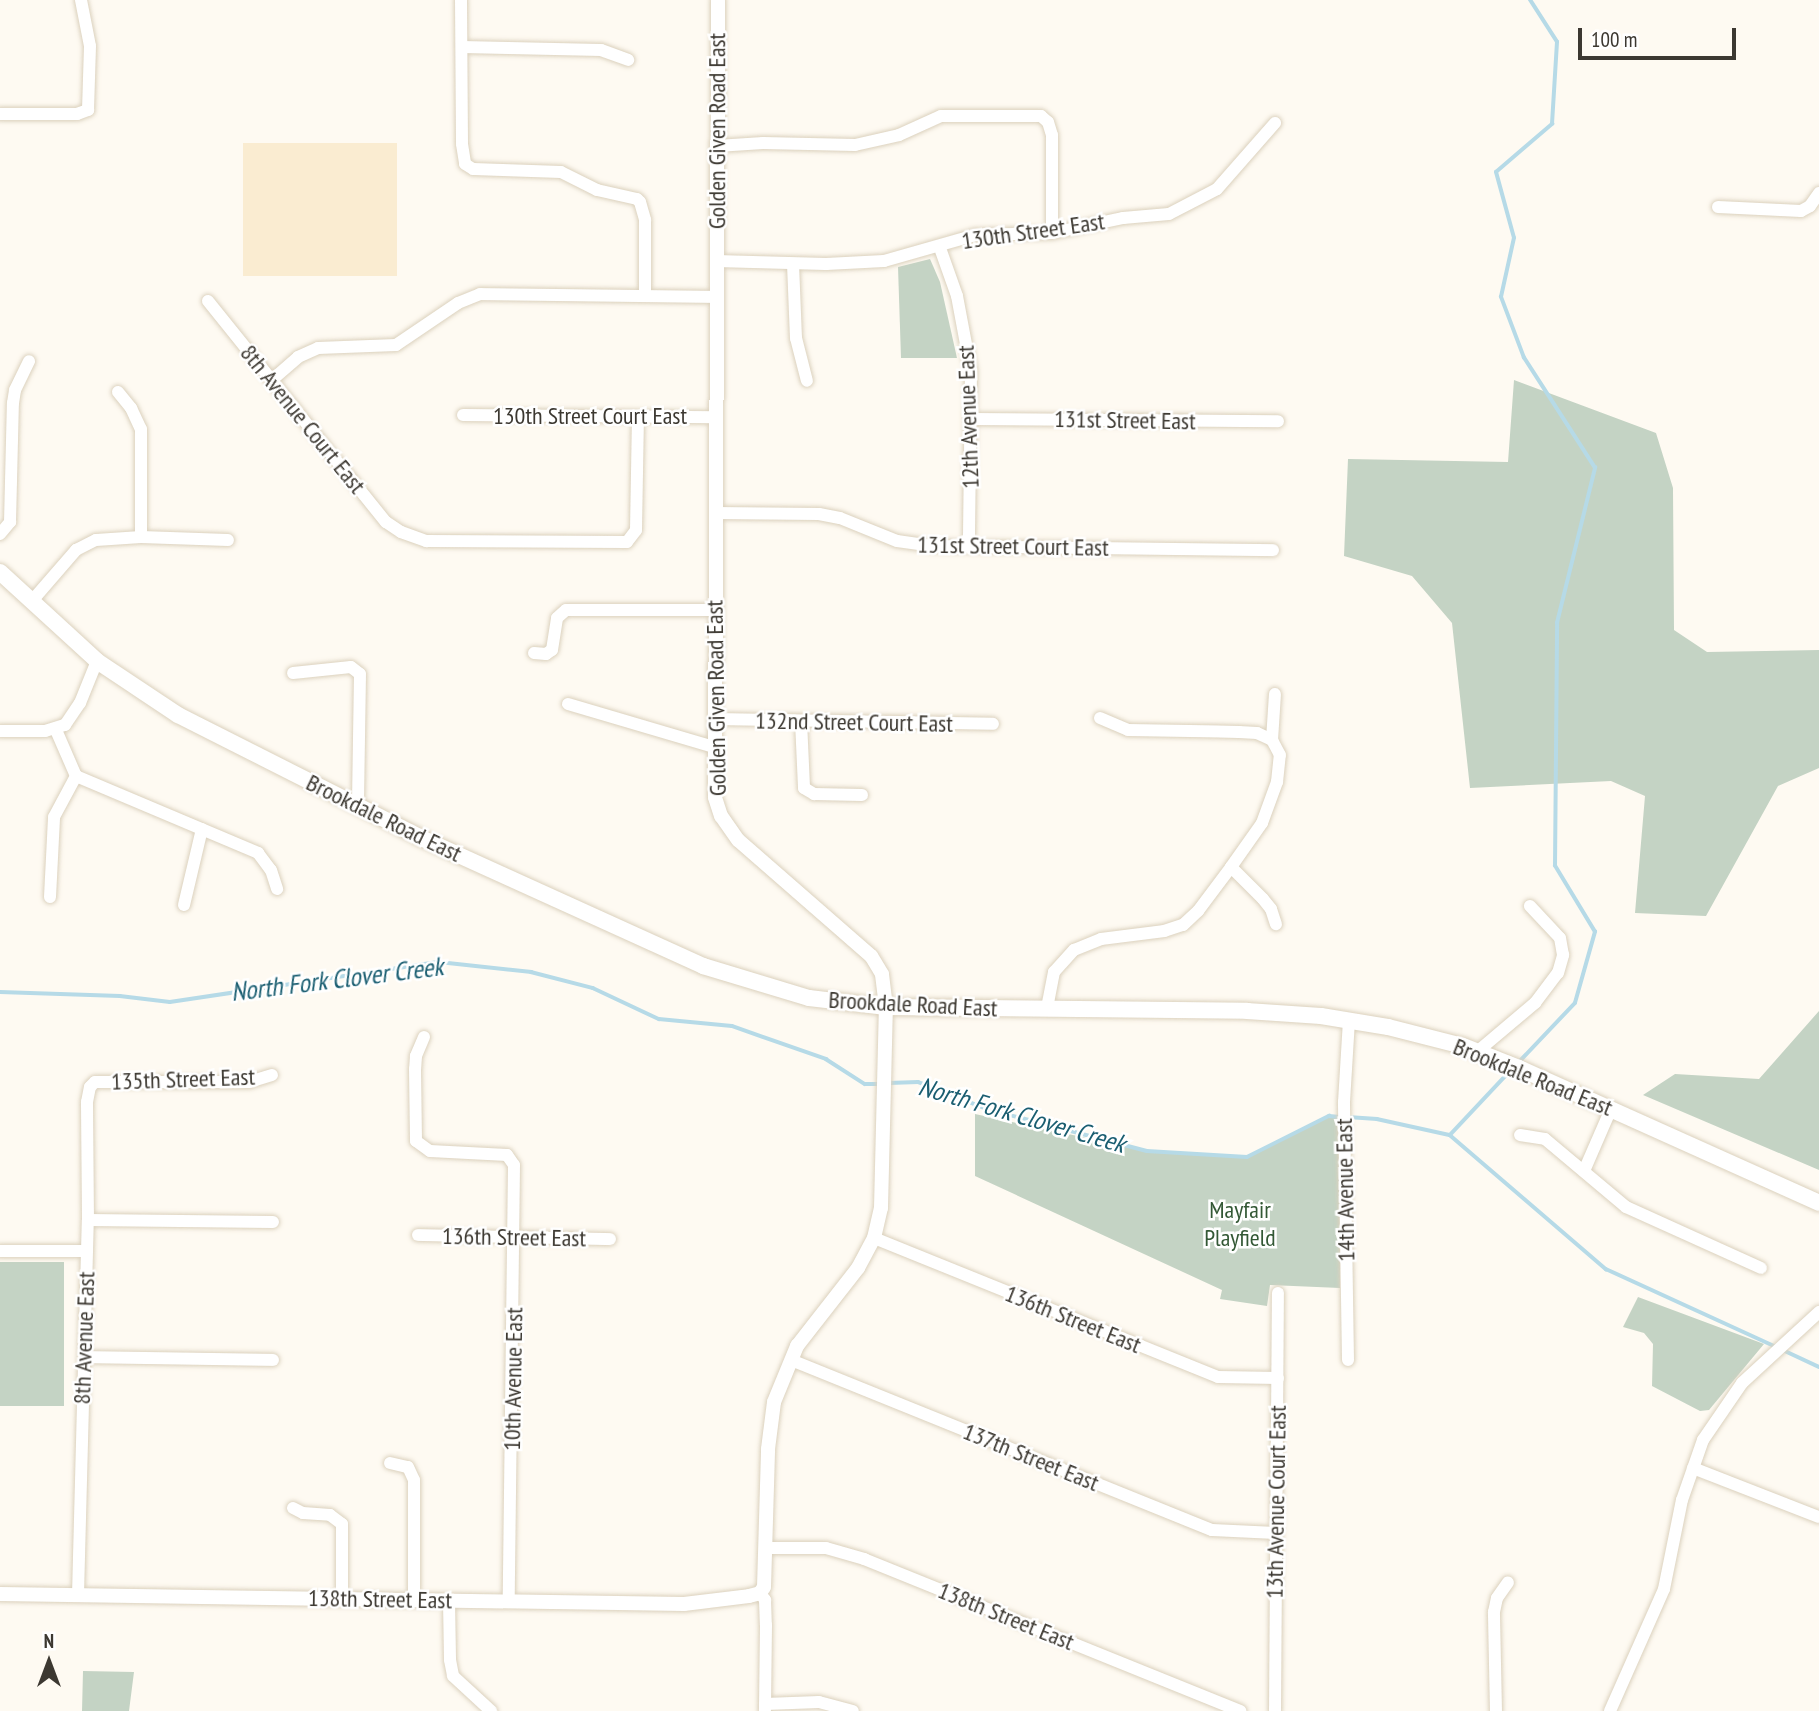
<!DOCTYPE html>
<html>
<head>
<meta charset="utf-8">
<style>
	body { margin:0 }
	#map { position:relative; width:1819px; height:1711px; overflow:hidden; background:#fefaf2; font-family:"PT Sans Narrow",sans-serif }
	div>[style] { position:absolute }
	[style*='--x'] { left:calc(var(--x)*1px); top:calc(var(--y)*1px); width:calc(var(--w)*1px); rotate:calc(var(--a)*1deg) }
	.built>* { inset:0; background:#faecd1; transform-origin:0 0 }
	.green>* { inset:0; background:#c4d3c4; transform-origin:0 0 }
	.stream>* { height:3.5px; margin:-1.75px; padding:0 1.75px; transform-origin:1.75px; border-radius:1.75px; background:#b6dae7 }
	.roads { filter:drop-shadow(0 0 2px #dbd1bd) drop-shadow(0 0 2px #dbd1bd) }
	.minor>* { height:12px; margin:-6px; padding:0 6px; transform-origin:6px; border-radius:6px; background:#fff }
	.tertiary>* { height:14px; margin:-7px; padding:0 7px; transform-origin:7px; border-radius:7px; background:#fff }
	.secondary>* { height:16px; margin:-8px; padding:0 8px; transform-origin:8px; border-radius:8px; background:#fff }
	span { translate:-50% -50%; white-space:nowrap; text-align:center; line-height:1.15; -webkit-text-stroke:5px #fff; paint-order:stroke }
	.street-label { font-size:24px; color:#3c3831 }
	.park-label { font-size:24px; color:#335835 }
	.water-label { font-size:26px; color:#1a5e71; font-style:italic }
	.north { position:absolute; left:14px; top:1627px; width:70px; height:70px; -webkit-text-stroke:5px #fff; paint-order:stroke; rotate:0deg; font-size:19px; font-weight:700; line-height:28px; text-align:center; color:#3c3831 }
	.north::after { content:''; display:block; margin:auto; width:24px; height:32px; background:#3c3831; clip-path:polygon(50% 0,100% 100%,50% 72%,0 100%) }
	.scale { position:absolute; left:1578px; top:28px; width:158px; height:32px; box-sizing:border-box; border:4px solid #3c3831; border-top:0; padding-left:9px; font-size:21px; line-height:24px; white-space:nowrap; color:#3c3831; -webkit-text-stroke:5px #fff; paint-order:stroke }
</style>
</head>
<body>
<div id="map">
	<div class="built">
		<div style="left:243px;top:143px;width:154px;height:133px"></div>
	</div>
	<div class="green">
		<div style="clip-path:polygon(930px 259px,940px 282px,957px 358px,901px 358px,898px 267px)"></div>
		<div style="clip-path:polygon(1514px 380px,1656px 433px,1673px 488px,1674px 630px,1707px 652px,1819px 650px,1819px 768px,1778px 786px,1706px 916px,1635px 913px,1645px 796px,1611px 781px,1470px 788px,1452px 623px,1412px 576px,1344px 556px,1348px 459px,1508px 462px)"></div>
		<div style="clip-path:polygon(1819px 1011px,1819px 1170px,1643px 1095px,1675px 1074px,1759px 1079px)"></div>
		<div style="clip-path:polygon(975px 1114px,1147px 1151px,1247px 1157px,1329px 1116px,1340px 1117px,1340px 1288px,1270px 1285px,1267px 1306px,1220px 1299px,1222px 1290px,975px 1176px)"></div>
		<div style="left:0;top:1262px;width:64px;height:144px"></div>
		<div style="clip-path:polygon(1638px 1297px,1764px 1344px,1709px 1410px,1700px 1411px,1652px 1386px,1653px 1344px,1644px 1333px,1623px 1327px)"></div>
		<div style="clip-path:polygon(83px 1671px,134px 1672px,129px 1711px,20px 1711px,82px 1711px)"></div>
	</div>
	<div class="stream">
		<div style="--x:0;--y:992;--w:120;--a:1.9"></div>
		<div style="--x:120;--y:996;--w:50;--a:6.8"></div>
		<div style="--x:170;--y:1002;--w:272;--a:-8.5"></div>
		<div style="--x:439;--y:962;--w:93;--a:6.2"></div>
		<div style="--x:531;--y:972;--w:64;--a:14.5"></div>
		<div style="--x:593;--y:988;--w:73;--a:25.2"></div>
		<div style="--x:659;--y:1019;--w:73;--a:5.5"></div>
		<div style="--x:732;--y:1026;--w:100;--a:19.3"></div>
		<div style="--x:826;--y:1059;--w:46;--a:32.7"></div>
		<div style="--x:865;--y:1084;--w:16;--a:0"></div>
		<div style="--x:1519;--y:1062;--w:81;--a:-46.5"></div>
		<div style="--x:1575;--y:1003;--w:74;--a:-74.3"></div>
		<div style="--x:1595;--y:932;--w:77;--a:-121.2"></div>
		<div style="--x:1555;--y:866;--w:243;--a:-89.5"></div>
		<div style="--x:1557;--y:623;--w:160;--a:-76.2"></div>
		<div style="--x:1595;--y:468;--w:131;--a:-122.8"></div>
		<div style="--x:1524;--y:358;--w:65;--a:-110.7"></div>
		<div style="--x:1501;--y:297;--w:60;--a:-77.6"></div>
		<div style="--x:1514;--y:238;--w:68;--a:-105.3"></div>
		<div style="--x:1496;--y:172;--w:74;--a:-40.6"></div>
		<div style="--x:1552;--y:124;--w:82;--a:-86.5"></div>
		<div style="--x:1557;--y:42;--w:50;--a:-122.7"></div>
		<div style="--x:889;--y:1083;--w:29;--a:-2"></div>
		<div style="--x:918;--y:1082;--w:74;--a:21.4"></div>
		<div style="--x:987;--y:1109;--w:165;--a:14.7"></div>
		<div style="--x:1147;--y:1151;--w:100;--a:3.4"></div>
		<div style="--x:1247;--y:1157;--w:92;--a:-26.6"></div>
		<div style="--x:1329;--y:1116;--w:11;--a:5"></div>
		<div style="--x:1348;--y:1117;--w:29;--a:4"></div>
		<div style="--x:1377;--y:1119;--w:75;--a:12.4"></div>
		<div style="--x:1450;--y:1135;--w:206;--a:40.7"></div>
		<div style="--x:1606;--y:1269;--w:187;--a:24.6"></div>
		<div style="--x:1450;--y:1135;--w:89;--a:-46.8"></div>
		<div style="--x:1783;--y:1350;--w:40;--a:25"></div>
	</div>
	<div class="roads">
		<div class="minor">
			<div style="--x:461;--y:0;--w:144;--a:89.6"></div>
			<div style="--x:462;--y:144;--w:20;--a:81"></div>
			<div style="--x:465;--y:164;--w:9;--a:32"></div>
			<div style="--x:473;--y:169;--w:88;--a:2"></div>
			<div style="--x:561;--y:172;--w:40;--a:26.6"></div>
			<div style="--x:597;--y:190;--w:41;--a:12.7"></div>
			<div style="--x:637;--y:199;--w:4;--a:45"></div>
			<div style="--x:640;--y:202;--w:19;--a:74"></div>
			<div style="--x:645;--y:220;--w:74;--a:90"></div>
			<div style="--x:462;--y:47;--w:139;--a:1.2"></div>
			<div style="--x:601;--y:50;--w:29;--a:20"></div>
			<div style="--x:0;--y:114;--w:77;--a:0"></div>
			<div style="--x:77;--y:114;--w:12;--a:-20"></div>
			<div style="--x:88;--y:110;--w:64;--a:-88.2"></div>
			<div style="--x:90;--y:46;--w:47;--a:-101.1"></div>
			<div style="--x:717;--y:146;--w:46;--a:-3.7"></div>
			<div style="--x:763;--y:143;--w:92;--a:1.2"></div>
			<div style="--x:855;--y:145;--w:45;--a:-12.8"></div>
			<div style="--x:899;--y:135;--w:46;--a:-24.3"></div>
			<div style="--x:941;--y:116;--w:100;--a:0"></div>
			<div style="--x:1041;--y:116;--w:9;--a:41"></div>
			<div style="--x:1048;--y:122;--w:14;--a:73"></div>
			<div style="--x:1052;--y:135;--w:98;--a:90"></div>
			<div style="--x:1718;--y:207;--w:83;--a:2.8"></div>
			<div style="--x:1801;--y:211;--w:10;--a:-29"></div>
			<div style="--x:1810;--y:206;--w:16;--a:-55"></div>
			<div style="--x:940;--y:248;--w:51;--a:70.5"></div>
			<div style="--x:957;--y:296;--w:76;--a:79.4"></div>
			<div style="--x:971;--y:371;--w:176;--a:90.7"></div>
			<div style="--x:716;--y:261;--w:110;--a:1.6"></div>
			<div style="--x:826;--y:264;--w:58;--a:-3"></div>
			<div style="--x:884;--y:261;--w:95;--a:-15.9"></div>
			<div style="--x:975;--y:235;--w:77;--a:-1.5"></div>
			<div style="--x:1052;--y:233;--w:73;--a:-11.9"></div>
			<div style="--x:1123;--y:218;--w:46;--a:-5"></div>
			<div style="--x:1169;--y:214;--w:54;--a:-27.5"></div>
			<div style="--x:1217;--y:189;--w:88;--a:-48.7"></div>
			<div style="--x:793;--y:264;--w:74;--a:87.7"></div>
			<div style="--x:796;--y:338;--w:44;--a:75.7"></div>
			<div style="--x:208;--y:301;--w:284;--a:51.2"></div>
			<div style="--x:386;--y:522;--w:18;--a:34"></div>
			<div style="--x:401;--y:532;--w:27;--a:20"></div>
			<div style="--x:426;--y:541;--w:201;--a:0.3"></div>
			<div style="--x:627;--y:542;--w:15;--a:-53"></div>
			<div style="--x:636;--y:530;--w:112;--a:-89"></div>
			<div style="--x:273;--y:379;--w:33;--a:-41"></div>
			<div style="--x:298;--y:357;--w:22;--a:-24"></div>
			<div style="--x:318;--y:348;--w:78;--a:-2.2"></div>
			<div style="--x:396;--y:345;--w:75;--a:-34.1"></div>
			<div style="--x:458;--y:303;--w:24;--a:-22"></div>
			<div style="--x:480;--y:294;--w:235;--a:0.7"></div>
			<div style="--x:118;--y:392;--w:21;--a:51"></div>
			<div style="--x:131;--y:408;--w:23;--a:65"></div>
			<div style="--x:141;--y:429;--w:108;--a:90"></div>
			<div style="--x:463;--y:415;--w:253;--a:0.5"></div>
			<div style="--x:972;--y:419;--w:306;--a:0.4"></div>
			<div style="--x:715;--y:513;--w:104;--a:0.6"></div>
			<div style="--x:819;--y:514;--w:21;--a:11"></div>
			<div style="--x:840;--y:518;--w:61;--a:22"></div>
			<div style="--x:897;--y:541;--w:35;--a:8"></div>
			<div style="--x:932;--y:546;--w:341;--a:0.7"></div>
			<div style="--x:0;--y:534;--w:16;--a:-50"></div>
			<div style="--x:10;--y:522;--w:119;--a:-88.6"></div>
			<div style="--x:13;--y:403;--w:13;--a:-81"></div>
			<div style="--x:15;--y:390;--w:32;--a:-64"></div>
			<div style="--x:31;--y:602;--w:69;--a:-49.1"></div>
			<div style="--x:76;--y:550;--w:22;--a:-27"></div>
			<div style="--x:96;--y:540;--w:45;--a:-3.8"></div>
			<div style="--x:141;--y:537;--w:87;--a:2"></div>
			<div style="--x:534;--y:653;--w:12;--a:5"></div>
			<div style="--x:546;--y:654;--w:7;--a:-34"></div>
			<div style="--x:552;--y:650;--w:32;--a:-81"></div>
			<div style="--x:557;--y:618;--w:12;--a:-42"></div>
			<div style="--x:566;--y:610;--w:149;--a:0"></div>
			<div style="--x:293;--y:673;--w:58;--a:-5.9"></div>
			<div style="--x:351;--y:667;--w:11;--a:38"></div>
			<div style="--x:360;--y:674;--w:132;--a:90.9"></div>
			<div style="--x:568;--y:704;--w:152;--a:16.4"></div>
			<div style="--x:1100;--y:718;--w:30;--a:23"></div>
			<div style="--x:1128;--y:730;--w:111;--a:1"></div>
			<div style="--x:1239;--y:732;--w:18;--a:3"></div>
			<div style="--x:1257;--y:733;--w:17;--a:25"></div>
			<div style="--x:715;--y:719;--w:278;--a:1"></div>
			<div style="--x:801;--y:721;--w:67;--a:87.4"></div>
			<div style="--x:804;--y:788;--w:12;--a:31"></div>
			<div style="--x:814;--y:794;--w:48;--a:1.2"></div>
			<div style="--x:56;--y:730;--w:50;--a:66.5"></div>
			<div style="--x:0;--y:731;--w:45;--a:0"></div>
			<div style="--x:45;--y:731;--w:21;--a:-17"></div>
			<div style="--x:65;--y:725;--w:27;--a:-56"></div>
			<div style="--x:80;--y:703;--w:45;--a:-68"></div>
			<div style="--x:76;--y:776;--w:198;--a:22.9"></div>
			<div style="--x:258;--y:853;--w:21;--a:53"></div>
			<div style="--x:271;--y:870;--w:20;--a:72"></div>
			<div style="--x:1231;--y:867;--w:45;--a:45"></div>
			<div style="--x:1263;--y:899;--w:13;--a:51"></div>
			<div style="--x:1271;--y:909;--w:16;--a:72"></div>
			<div style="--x:50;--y:897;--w:80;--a:-87.1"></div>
			<div style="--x:54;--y:817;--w:47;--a:-61.8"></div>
			<div style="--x:184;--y:905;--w:78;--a:-76.7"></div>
			<div style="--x:1047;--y:1008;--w:37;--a:-79"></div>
			<div style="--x:1054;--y:972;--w:30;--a:-48"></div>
			<div style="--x:1074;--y:950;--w:29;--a:-22"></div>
			<div style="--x:1101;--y:939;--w:64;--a:-7.2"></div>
			<div style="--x:1164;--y:931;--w:20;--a:-18"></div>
			<div style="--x:1183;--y:925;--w:21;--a:-43"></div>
			<div style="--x:1198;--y:911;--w:55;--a:-53.1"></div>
			<div style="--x:1231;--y:867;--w:54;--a:-54.8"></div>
			<div style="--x:1262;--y:823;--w:44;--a:-69.9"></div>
			<div style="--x:1277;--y:782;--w:27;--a:-84"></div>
			<div style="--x:1280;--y:755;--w:17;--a:-118"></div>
			<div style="--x:1272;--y:740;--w:46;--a:-86.3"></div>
			<div style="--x:424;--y:1037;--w:21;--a:113"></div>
			<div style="--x:416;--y:1056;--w:13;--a:94"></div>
			<div style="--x:415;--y:1069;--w:72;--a:89.2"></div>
			<div style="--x:416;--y:1141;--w:17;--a:36"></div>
			<div style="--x:430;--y:1151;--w:77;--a:3"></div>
			<div style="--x:507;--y:1155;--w:12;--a:55"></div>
			<div style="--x:514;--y:1165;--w:436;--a:90.7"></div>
			<div style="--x:1478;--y:1051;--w:75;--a:-40.1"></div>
			<div style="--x:1535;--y:1003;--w:38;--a:-53"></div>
			<div style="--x:1558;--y:973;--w:19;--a:-74"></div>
			<div style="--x:1563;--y:955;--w:17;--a:-100"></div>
			<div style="--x:1560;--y:938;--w:44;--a:-133.2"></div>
			<div style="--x:1520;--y:1135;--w:25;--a:9"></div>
			<div style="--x:1545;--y:1139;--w:106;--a:40"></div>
			<div style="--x:1626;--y:1207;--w:148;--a:24.3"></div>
			<div style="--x:1584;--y:1171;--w:68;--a:-66.5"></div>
			<div style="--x:88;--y:1220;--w:185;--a:0.6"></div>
			<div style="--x:418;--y:1235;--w:192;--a:1.2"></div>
			<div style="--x:874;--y:1238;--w:371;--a:22"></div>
			<div style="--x:1218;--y:1377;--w:60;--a:1"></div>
			<div style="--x:0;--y:1251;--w:87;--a:0"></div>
			<div style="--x:85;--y:1357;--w:188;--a:0.9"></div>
			<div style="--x:791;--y:1360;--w:454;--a:22"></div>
			<div style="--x:1212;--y:1530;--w:64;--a:2.7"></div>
			<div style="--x:1348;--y:1360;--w:258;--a:-90.9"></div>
			<div style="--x:1344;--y:1102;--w:82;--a:-86.5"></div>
			<div style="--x:390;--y:1463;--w:18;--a:13"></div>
			<div style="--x:408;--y:1467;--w:14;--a:65"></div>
			<div style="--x:414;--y:1480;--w:120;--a:90"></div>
			<div style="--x:1693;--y:1468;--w:135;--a:21.3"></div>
			<div style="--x:293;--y:1508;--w:11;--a:27"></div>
			<div style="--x:303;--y:1513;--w:27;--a:4"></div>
			<div style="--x:330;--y:1515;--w:15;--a:37"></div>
			<div style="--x:342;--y:1524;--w:75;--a:90"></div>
			<div style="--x:767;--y:1548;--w:59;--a:0"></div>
			<div style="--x:826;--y:1548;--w:40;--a:16"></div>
			<div style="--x:864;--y:1559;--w:406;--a:22"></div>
			<div style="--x:760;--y:1593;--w:9;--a:54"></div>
			<div style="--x:765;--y:1600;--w:25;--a:88"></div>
			<div style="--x:766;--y:1625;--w:86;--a:90.7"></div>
			<div style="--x:78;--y:1595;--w:375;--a:-88.5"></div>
			<div style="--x:88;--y:1220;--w:118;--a:-90.5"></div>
			<div style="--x:87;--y:1102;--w:15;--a:-79"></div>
			<div style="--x:90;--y:1087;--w:7;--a:-45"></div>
			<div style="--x:95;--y:1082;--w:154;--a:0"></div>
			<div style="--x:249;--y:1082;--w:24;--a:-17"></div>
			<div style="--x:449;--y:1601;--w:59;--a:89"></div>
			<div style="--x:450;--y:1660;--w:16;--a:79"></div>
			<div style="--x:453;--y:1676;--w:52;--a:42.6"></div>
			<div style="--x:765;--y:1704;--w:54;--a:-2.1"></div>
			<div style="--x:819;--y:1702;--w:35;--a:15"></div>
			<div style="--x:1275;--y:1711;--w:418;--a:-89.6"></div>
			<div style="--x:1496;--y:1711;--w:99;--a:-91.2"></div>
			<div style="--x:1494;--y:1612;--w:14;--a:-78"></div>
			<div style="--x:1497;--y:1598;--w:19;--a:-55"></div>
			<div style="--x:1610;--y:1711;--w:133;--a:-66.1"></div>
			<div style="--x:1664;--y:1589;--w:91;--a:-78.6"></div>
			<div style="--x:1682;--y:1500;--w:64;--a:-70.7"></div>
			<div style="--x:1703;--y:1440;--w:69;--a:-55.6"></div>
			<div style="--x:1742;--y:1383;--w:105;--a:-42.7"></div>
		</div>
		<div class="tertiary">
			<div style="--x:0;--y:1594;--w:684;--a:0.84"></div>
			<div style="--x:684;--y:1604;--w:65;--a:-7"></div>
			<div style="--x:749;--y:1596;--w:11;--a:-15"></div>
			<div style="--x:760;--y:1593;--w:7;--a:-56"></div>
			<div style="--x:764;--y:1587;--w:138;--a:-88.3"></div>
			<div style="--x:768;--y:1449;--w:47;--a:-82.7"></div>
			<div style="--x:774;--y:1402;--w:61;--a:-67.7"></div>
			<div style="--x:797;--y:1346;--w:99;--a:-52"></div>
			<div style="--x:858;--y:1268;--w:34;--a:-62"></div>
			<div style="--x:874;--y:1238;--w:31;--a:-77"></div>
			<div style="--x:881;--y:1208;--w:201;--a:-88.6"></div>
			<div style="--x:886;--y:1007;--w:33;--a:-97"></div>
			<div style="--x:882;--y:974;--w:21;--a:-121"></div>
			<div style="--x:871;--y:956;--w:176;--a:-138.9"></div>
			<div style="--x:738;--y:840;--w:29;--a:-125"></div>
			<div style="--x:721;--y:816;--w:20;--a:-108"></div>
			<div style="--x:715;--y:797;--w:797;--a:-89.78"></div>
		</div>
		<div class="secondary">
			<div style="--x:0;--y:572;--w:132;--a:42.5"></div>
			<div style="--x:97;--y:661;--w:97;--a:33.7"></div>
			<div style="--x:178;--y:715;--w:270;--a:26.8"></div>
			<div style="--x:419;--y:837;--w:312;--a:24.4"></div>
			<div style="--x:703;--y:966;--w:111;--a:16.8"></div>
			<div style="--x:809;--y:998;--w:78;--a:6.7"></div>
			<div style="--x:886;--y:1007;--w:361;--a:0.6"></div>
			<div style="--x:1247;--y:1011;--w:74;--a:3.9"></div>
			<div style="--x:1321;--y:1016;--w:68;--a:9.3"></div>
			<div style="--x:1388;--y:1027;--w:77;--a:14.2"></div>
			<div style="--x:1463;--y:1046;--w:60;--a:21.4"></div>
			<div style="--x:1519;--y:1068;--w:329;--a:24.2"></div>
		</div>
	</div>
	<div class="street-label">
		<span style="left:717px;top:131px;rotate:-90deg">Golden Given Road East</span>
		<span style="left:1033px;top:231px;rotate:-8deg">130th Street East</span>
		<span style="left:590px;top:416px">130th Street Court East</span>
		<span style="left:968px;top:417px;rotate:-92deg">12th Avenue East</span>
		<span style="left:303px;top:419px;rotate:51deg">8th Avenue Court East</span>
		<span style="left:1125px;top:420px;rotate:1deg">131st Street East</span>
		<span style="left:1013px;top:546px;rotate:1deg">131st Street Court East</span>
		<span style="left:716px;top:698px;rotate:-91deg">Golden Given Road East</span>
		<span style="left:854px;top:722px;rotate:1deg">132nd Street Court East</span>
		<span style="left:384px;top:818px;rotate:26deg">Brookdale Road East</span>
		<span style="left:913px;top:1004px;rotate:3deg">Brookdale Road East</span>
		<span style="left:1533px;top:1077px;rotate:22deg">Brookdale Road East</span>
		<span style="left:183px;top:1079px;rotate:-2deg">135th Street East</span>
		<span style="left:1345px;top:1190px;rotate:-91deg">14th Avenue East</span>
		<span style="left:514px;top:1237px;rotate:1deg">136th Street East</span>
		<span style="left:1073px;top:1319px;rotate:22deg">136th Street East</span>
		<span style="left:84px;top:1338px;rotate:-88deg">8th Avenue East</span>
		<span style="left:513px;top:1379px;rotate:-89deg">10th Avenue East</span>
		<span style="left:1031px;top:1457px;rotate:22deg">137th Street East</span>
		<span style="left:1276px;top:1502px;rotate:-89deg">13th Avenue Court East</span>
		<span style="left:380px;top:1599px;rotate:1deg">138th Street East</span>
		<span style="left:1006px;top:1616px;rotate:22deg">138th Street East</span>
	</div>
	<div class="park-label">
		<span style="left:1240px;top:1224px">Mayfair<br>Playfield</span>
	</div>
	<div class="water-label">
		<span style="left:337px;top:979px;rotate:-7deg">North Fork Clover Creek</span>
		<span style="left:1022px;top:1115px;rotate:16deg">North Fork Clover Creek</span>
	</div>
	<div class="north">N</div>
	<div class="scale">100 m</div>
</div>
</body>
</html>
